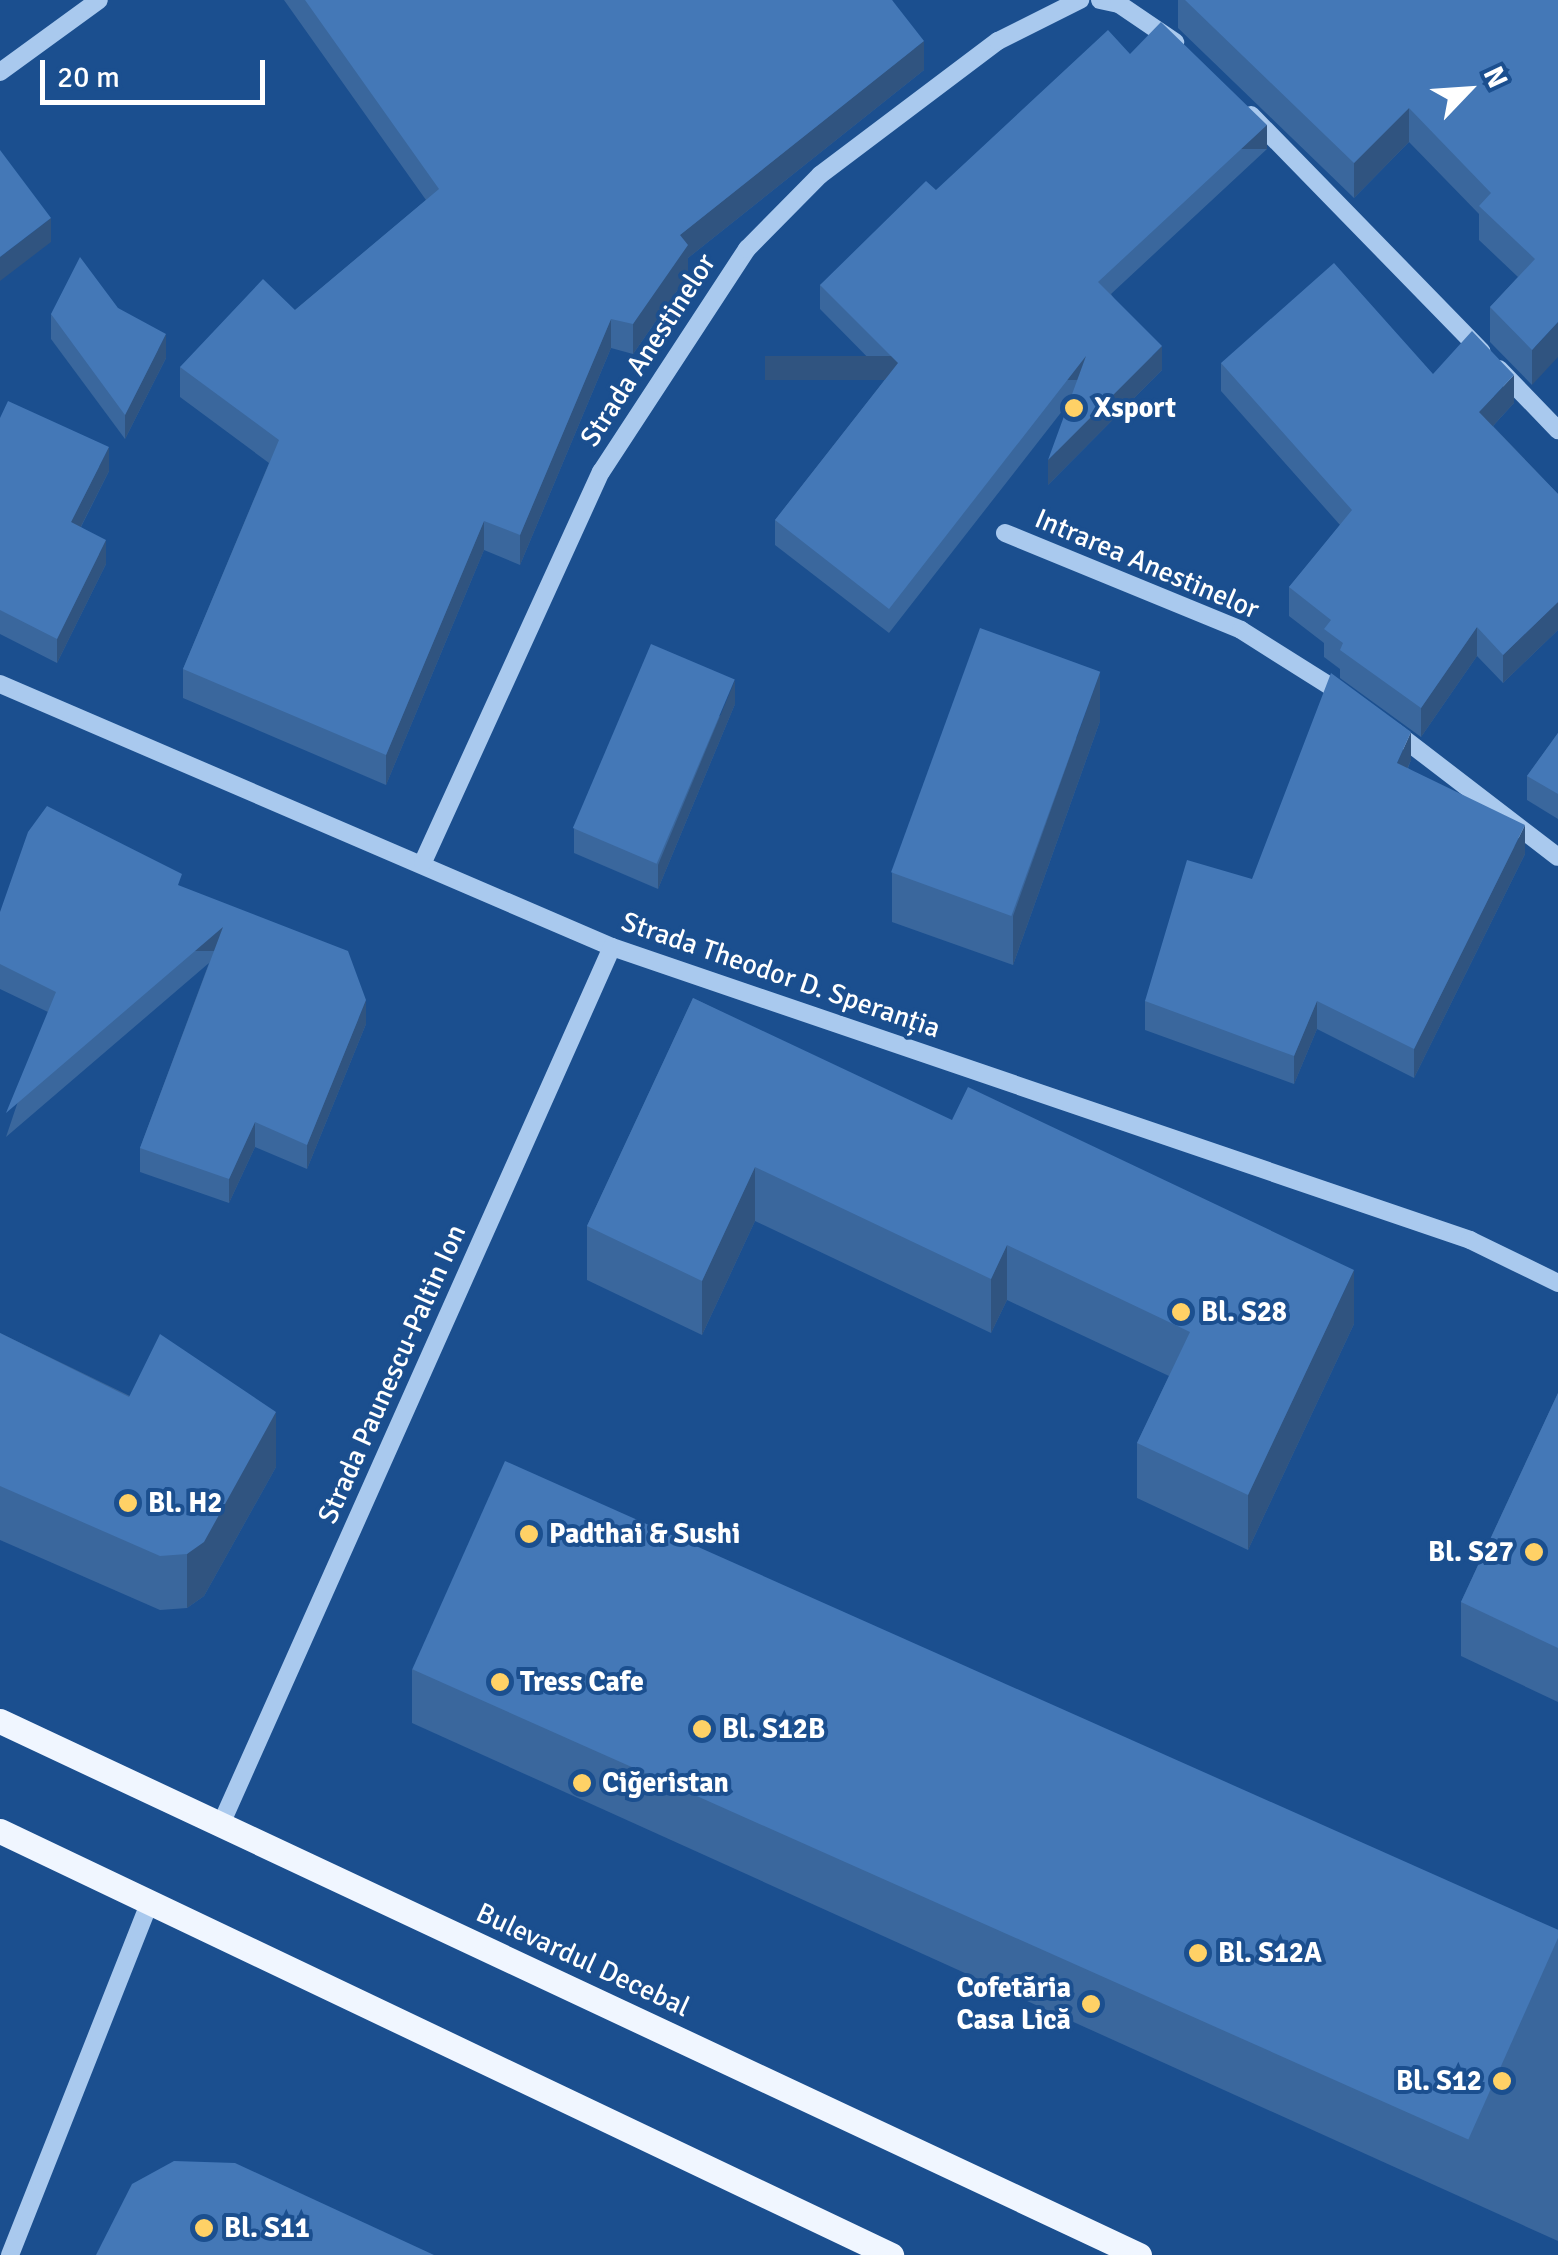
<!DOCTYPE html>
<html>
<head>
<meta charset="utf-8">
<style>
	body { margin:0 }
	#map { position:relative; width:1558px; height:2255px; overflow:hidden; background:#1b4f8f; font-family:Signika,sans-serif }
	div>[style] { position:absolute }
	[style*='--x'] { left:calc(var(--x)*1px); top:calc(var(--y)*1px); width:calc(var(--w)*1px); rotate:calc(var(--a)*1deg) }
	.minor>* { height:18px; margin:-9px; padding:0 9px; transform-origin:9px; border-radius:9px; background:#a9c9ee }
	.major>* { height:25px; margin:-12.5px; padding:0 12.5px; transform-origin:12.5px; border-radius:12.5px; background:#f0f6ff }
	.wall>* { inset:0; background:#3a679d }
	.shaded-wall>* { inset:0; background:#305480; transform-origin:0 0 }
	.building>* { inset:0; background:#4478b7; transform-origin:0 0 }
	.dots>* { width:28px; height:28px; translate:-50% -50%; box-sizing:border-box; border:5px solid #1b4f8f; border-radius:50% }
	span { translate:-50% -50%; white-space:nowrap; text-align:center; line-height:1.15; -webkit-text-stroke:8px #1b4f8f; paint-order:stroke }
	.street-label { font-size:28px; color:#fff }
	.poi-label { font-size:28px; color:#fff; font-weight:700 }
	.left { translate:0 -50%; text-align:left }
	.right { translate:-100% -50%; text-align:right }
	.north { position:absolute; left:1418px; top:40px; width:100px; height:100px; -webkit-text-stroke:8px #1b4f8f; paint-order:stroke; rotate:65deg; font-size:28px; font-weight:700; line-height:40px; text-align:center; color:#fff }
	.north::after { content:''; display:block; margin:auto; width:35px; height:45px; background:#fff; clip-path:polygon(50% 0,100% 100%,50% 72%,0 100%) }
	.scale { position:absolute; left:40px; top:60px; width:225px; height:45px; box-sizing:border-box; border:5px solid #fff; border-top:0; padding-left:12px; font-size:30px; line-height:35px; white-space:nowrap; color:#fff; -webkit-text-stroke:8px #1b4f8f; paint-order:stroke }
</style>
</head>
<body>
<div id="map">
	<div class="minor">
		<div style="--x:1100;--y:0;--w:19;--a:12"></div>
		<div style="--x:1119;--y:4;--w:68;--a:34.2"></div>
		<div style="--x:0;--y:72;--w:122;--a:-36"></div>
		<div style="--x:1251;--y:115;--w:330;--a:45.7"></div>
		<div style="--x:1499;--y:369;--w:85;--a:46"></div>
		<div style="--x:1005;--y:533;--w:255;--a:22.3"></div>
		<div style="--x:1241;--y:630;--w:124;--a:32.2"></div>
		<div style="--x:0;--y:684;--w:666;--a:23.26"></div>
		<div style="--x:612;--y:947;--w:907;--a:18.85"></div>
		<div style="--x:1470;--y:1240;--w:98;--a:26"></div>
		<div style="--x:1395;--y:732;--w:205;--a:37.5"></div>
		<div style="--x:423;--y:862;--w:429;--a:-65.5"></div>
		<div style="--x:601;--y:472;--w:267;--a:-56.8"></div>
		<div style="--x:747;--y:249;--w:104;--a:-45.4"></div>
		<div style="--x:820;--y:175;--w:223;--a:-37"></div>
		<div style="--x:998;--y:41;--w:92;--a:-26.6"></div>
		<div style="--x:221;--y:1824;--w:960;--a:-65.97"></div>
		<div style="--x:10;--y:2255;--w:380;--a:-68.4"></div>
	</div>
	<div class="major">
		<div style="--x:0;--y:1721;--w:1258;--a:25.12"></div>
		<div style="--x:0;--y:1831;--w:987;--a:25.45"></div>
	</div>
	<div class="wall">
		<div style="clip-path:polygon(284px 0,892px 0,924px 70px,688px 258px,688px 275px,633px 354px,611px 348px,520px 565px,484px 550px,386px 785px,183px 698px,183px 669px,269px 463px,180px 397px,180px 367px,295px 310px,426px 200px)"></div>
		<div style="clip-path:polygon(1178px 0,1558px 0,1532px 385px,1490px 342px,1490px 307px,1518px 277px,1479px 240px,1479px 214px,1409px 142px,1354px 198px,1178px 28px)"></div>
		<div style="clip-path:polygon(1130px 54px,1267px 149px,1111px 294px,1162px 370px,1048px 485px,1070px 401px,889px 633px,775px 545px,775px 520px,887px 377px,820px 309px,820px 285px,936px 190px)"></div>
		<div style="clip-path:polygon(118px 308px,166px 358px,125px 439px,51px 339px,51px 314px)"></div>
		<div style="clip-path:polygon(1221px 363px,1433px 374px,1514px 403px,1493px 426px,1558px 494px,1558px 630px,1503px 683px,1477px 656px,1421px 737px,1340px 678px,1340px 669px,1324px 657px,1324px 643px,1289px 616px,1289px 587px,1340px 525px,1221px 391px)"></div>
		<div style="clip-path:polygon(0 418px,109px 471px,81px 527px,106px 564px,57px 663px,0 634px)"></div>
		<div style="clip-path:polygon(735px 704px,658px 889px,574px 853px,574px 829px)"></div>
		<div style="clip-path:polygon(1100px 721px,1013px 965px,892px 922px,892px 873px)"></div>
		<div style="clip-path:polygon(1558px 733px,1558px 819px,1527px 800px,1527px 776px)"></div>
		<div style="clip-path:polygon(1411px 760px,1408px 768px,1525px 854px,1414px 1078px,1317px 1029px,1294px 1084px,1145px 1030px,1145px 1001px,1252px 879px)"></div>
		<div style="clip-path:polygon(182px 887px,366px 1024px,307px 1169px,255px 1147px,229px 1203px,140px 1172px,140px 1148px,209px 963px,6px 1137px,48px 1012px,0 989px,0 912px)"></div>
		<div style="clip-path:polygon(693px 998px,1354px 1324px,1248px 1550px,1137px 1498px,1137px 1443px,1169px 1376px,1007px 1300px,991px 1333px,755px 1221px,702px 1335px,587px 1280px,587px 1226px)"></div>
		<div style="clip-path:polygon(0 1333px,276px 1467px,204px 1596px,187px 1608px,160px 1610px,0 1540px)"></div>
		<div style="clip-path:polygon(1558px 1393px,1558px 1702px,1461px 1656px,1461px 1602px)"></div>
		<div style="clip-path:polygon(412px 1669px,1558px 1937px,1558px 2241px,412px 1723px)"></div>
	</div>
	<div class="shaded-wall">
		<div style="clip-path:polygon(924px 41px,924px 70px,688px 258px,688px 275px,633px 354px,633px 324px,680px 235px)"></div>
		<div style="clip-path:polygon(1409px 108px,1409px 142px,1354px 198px,1354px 163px)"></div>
		<div style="left:1267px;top:125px;width:24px;height:231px;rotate:90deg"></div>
		<div style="clip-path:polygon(51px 218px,51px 242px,0 281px,0 257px)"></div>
		<div style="clip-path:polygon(611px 319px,611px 348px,520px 565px,520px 535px)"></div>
		<div style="clip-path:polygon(1558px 322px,1558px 357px,1532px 385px,1532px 350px)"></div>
		<div style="clip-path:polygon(166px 334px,166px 358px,125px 439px,125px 415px)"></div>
		<div style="clip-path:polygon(1162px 346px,1162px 370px,1048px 485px,1048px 460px)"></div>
		<div style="left:1086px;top:356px;width:24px;height:321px;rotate:90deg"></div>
		<div style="clip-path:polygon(1514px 375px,1514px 403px,1479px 441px,1479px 412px)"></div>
		<div style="clip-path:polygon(109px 447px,109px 471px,71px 546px,71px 522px)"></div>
		<div style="clip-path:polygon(484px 521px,484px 550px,386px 785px,386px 755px)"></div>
		<div style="clip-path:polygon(106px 540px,106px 564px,57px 663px,57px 639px)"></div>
		<div style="clip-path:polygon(1558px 602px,1558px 630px,1503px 683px,1503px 655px)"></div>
		<div style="clip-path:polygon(1477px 627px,1477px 656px,1421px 737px,1421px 708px)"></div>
		<div style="clip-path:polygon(1100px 672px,1100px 721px,1013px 965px,1013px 916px)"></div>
		<div style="clip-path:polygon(735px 680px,735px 704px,658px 889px,658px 865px)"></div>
		<div style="clip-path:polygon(1411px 732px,1411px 760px,1397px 791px,1397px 763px)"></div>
		<div style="clip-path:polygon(1525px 825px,1525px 854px,1414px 1078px,1414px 1049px)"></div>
		<div style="left:223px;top:927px;width:24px;height:286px;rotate:90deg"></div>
		<div style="clip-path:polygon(366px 1000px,366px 1024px,307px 1169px,307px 1145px)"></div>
		<div style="clip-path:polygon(1317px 1001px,1317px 1029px,1294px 1084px,1294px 1056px)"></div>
		<div style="clip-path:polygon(255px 1122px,255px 1147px,229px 1203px,229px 1179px)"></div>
		<div style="clip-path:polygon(755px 1167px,755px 1221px,702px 1335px,702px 1281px)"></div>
		<div style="clip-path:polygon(1007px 1245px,1007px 1300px,991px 1333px,991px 1279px)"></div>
		<div style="clip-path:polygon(1354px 1270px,1354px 1324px,1248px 1550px,1248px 1495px)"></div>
		<div style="clip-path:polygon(276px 1412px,276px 1467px,204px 1596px,187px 1608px,187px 1554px)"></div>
	</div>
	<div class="building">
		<div style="clip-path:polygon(305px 0,892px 0,924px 41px,680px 235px,688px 245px,633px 324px,611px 319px,520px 535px,484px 521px,386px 755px,183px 669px,279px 440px,180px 367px,263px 279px,295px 310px,439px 189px)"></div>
		<div style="clip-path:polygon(1185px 0,1558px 0,1558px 322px,1532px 350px,1490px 307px,1535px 259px,1479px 206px,1491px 193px,1409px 108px,1354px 163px)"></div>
		<div style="clip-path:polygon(1161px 22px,1267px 125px,1098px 282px,1162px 346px,1048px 460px,1086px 356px,889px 609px,775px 520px,898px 363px,820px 285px,926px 181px,936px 190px,1108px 30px,1130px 54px)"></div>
		<div style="clip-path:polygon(0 150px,51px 218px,0 257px)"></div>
		<div style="clip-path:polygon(80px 257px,118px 308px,166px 334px,125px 415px,51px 314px)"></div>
		<div style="clip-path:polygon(1334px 263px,1433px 374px,1472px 331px,1514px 375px,1479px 412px,1558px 494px,1558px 602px,1503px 655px,1477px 627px,1421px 708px,1340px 650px,1343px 643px,1324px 629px,1331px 620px,1289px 587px,1352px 510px,1221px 363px)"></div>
		<div style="clip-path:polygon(8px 401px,109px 447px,71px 522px,106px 540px,57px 639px,0 610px,0 418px)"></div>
		<div style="left:980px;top:628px;width:128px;height:260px;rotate:20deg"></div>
		<div style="left:651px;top:644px;width:91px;height:200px;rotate:23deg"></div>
		<div style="clip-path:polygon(1331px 673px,1411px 732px,1397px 763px,1525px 825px,1414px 1049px,1317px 1001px,1294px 1056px,1145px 1001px,1187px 860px,1252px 879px)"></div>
		<div style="clip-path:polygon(1558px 733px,1558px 794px,1527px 776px)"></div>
		<div style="clip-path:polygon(47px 806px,182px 874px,178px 885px,348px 951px,366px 1000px,307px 1145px,255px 1122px,229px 1179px,140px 1148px,223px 927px,6px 1113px,56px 992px,0 964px,0 912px,28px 832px)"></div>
		<div style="clip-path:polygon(693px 998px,952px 1120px,968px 1087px,1354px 1270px,1248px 1495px,1137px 1443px,1190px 1332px,1007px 1245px,991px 1279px,755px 1167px,702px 1281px,587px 1226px)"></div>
		<div style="clip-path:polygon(0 1333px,129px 1397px,160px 1334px,276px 1412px,204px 1542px,187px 1554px,160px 1556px,0 1486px)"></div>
		<div style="clip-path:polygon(1558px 1393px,1558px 1648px,1461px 1602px)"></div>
		<div style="left:505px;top:1461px;width:1156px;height:228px;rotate:24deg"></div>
		<div style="clip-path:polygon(174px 2161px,235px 2163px,434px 2255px,96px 2255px,132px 2184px)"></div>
	</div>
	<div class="dots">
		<div style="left:1074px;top:408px;background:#ffd166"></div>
		<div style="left:1181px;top:1312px;background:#ffd166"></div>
		<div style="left:128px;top:1503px;background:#ffd166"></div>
		<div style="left:529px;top:1534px;background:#ffd166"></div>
		<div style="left:1534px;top:1552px;background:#ffd166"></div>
		<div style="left:500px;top:1682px;background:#ffd166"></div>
		<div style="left:702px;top:1729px;background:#ffd166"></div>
		<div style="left:582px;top:1783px;background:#ffd166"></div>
		<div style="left:1198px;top:1953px;background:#ffd166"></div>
		<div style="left:1091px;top:2004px;background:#ffd166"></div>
		<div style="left:1502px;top:2081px;background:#ffd166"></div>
		<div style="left:204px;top:2228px;background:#ffd166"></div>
	</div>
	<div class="street-label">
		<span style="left:648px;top:350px;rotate:-57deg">Strada Anestinelor</span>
		<span style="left:1147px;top:564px;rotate:23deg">Intrarea Anestinelor</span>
		<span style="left:781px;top:975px;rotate:19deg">Strada Theodor D. Speranția</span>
		<span style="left:392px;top:1374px;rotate:-66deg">Strada Paunescu-Paltin Ion</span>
		<span style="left:583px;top:1960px;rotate:25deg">Bulevardul Decebal</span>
	</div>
	<div class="poi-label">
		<span class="left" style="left:1094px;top:408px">Xsport</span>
		<span class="left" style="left:1201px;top:1312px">Bl. S28</span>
		<span class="left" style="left:148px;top:1503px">Bl. H2</span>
		<span class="left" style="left:549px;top:1534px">Padthai &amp; Sushi</span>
		<span class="right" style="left:1514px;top:1552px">Bl. S27</span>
		<span class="left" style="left:520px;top:1682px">Tress Cafe</span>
		<span class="left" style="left:722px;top:1729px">Bl. S12B</span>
		<span class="left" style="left:602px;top:1783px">Ciğeristan</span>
		<span class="left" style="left:1218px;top:1953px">Bl. S12A</span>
		<span class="right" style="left:1071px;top:2004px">Cofetăria<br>Casa Lică</span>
		<span class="right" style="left:1482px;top:2081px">Bl. S12</span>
		<span class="left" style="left:224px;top:2228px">Bl. S11</span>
	</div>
	<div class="north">N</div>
	<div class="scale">20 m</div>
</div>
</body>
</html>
